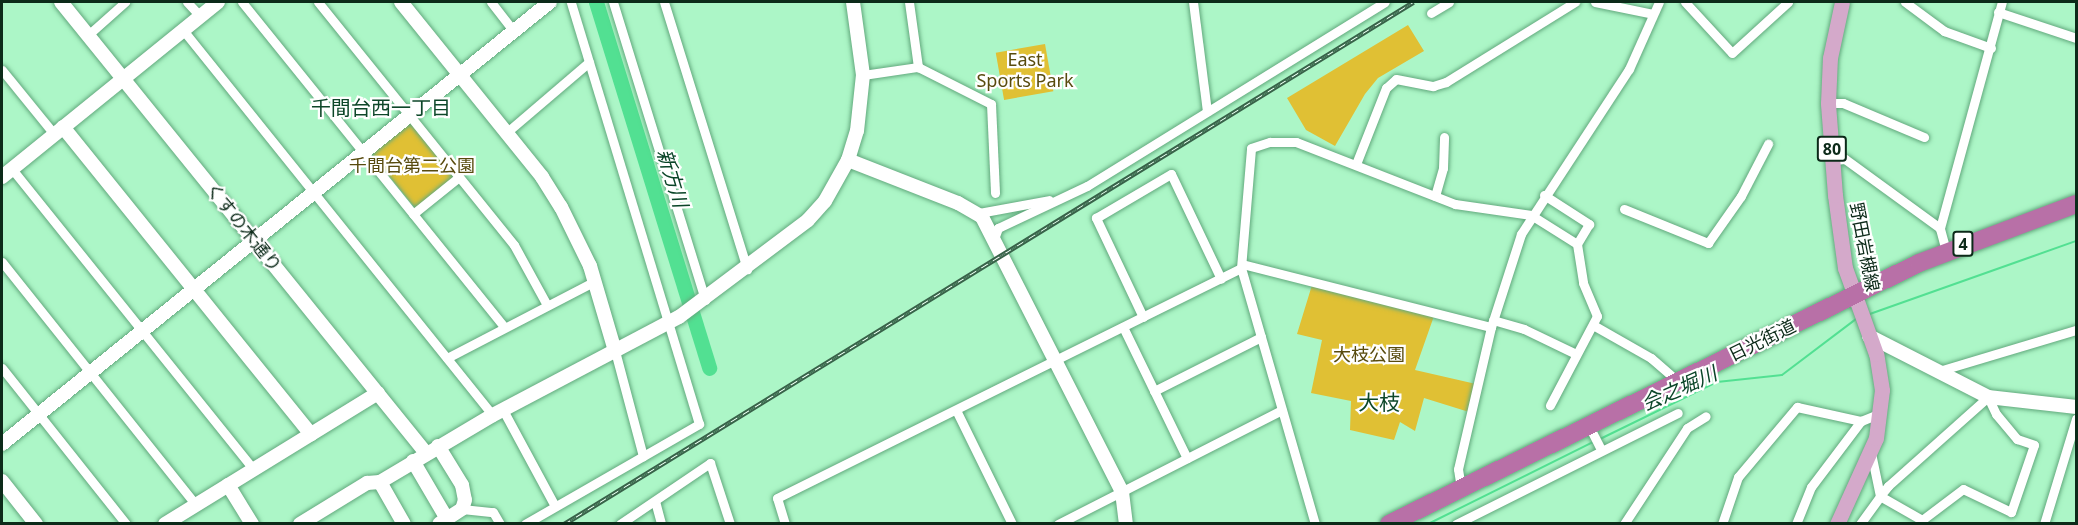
<!DOCTYPE html>
<html>
<head>
<meta charset="utf-8">
<style>
	body { margin:0 }
	#map { position:relative; width:2078px; height:525px; overflow:hidden; background:#acf6c7; font-family:"Noto Sans","Noto Sans JP",sans-serif }
	div>[style] { position:absolute }
	[style*='--x'] { left:calc(var(--x)*1px); top:calc(var(--y)*1px); width:calc(var(--w)*1px); rotate:calc(var(--a)*1deg) }
	.green>* { inset:0; background:#e0c034; transform-origin:0 0 }
	.stream>* { height:2px; margin:-1px; padding:0 1px; transform-origin:1px; border-radius:1px; background:#52e092 }
	.river>* { height:15px; margin:-7.5px; padding:0 7.5px; transform-origin:7.5px; border-radius:7.5px; background:#52e092 }
	.roads { filter:drop-shadow(0 0 2px #62a97d) drop-shadow(0 0 2px #62a97d) }
	.street>* { height:9px; margin:-4.5px; padding:0 4.5px; transform-origin:4.5px; border-radius:4.5px; background:#fff }
	.secondary>* { height:14px; margin:-7px; padding:0 7px; transform-origin:7px; border-radius:7px; background:#fff }
	.primary>* { height:15px; margin:-7.5px; padding:0 7.5px; transform-origin:7.5px; border-radius:7.5px; background:#d4a9ca }
	.highway>* { height:18px; margin:-9px; padding:0 9px; transform-origin:9px; border-radius:9px; background:#b870a7 }
	.rail>* { height:4.5px; margin-top:-2.25px; transform-origin:0; background:repeating-linear-gradient(90deg,#fff 0 7px,#386249 0 14px); box-sizing:border-box; border-block:2px solid #386249 }
	span { translate:-50% -50%; white-space:nowrap; text-align:center; line-height:1.15; -webkit-text-stroke:4.5px #fff; paint-order:stroke }
	.shield-label span { padding:2px 4px; background:#fff; border:2px solid; border-radius:4px; -webkit-text-stroke-width:0 }
	.shield-label { font-size:16px; color:#0c2a19; font-weight:700 }
	.park-label { font-size:18px; color:#584b0e }
	.street-label { font-size:18px; color:#0c2a19 }
	.neighbourhood-label { font-size:20px; color:#0d4729 }
	.water-label { font-size:20px; color:#0a4528; font-style:italic }
	.quarter-label { font-size:21px; color:#0d4729 }
	.frame { position:absolute; inset:0; border:3px solid #0c2a19; pointer-events:none }
</style>
</head>
<body>
<div id="map">
	<div class="green">
		<div style="clip-path:polygon(1408px 25px,1424px 51px,1378px 78px,1365px 94px,1335px 146px,1306px 130px,1287px 98px)"></div>
		<div style="left:1045px;top:44px;width:48px;height:50px;rotate:80deg"></div>
		<div style="left:409px;top:121px;width:72px;height:50px;rotate:51deg"></div>
		<div style="clip-path:polygon(1312px 285px,1434px 316px,1415px 370px,1476px 384px,1469px 412px,1424px 398px,1415px 431px,1400px 422px,1394px 440px,1350px 430px,1351px 401px,1311px 393px,1322px 340px,1297px 334px)"></div>
	</div>
	<div class="stream">
		<div style="--x:1867;--y:315;--w:222;--a:-19.5"></div>
		<div style="--x:1598;--y:440;--w:132;--a:-26"></div>
		<div style="--x:1717;--y:382;--w:65;--a:-6.1"></div>
		<div style="--x:1782;--y:375;--w:93;--a:-37.1"></div>
		<div style="--x:1428;--y:524;--w:184;--a:-26.4"></div>
	</div>
	<div class="river">
		<div style="--x:596;--y:2;--w:383;--a:72.8"></div>
	</div>
	<div class="roads">
		<div class="street">
			<div style="--x:187;--y:2;--w:19;--a:47"></div>
			<div style="--x:242;--y:2;--w:417;--a:51.1"></div>
			<div style="--x:318;--y:2;--w:312;--a:51.1"></div>
			<div style="--x:514;--y:245;--w:68;--a:61.2"></div>
			<div style="--x:491;--y:2;--w:37;--a:52"></div>
			<div style="--x:613;--y:2;--w:312;--a:72.8"></div>
			<div style="--x:664;--y:2;--w:280;--a:72.7"></div>
			<div style="--x:909;--y:2;--w:66;--a:82.1"></div>
			<div style="--x:1193;--y:2;--w:110;--a:82.7"></div>
			<div style="--x:1595;--y:2;--w:59;--a:11.7"></div>
			<div style="--x:1685;--y:2;--w:69;--a:47.3"></div>
			<div style="--x:1732;--y:53;--w:76;--a:-42.3"></div>
			<div style="--x:1905;--y:2;--w:49;--a:36.6"></div>
			<div style="--x:1944;--y:31;--w:50;--a:19.9"></div>
			<div style="--x:1998;--y:12;--w:82;--a:18.4"></div>
			<div style="--x:1431;--y:13;--w:21;--a:-31"></div>
			<div style="--x:183;--y:30;--w:494;--a:51.2"></div>
			<div style="--x:88;--y:35;--w:50;--a:-41.7"></div>
			<div style="--x:2;--y:70;--w:82;--a:50.9"></div>
			<div style="--x:863;--y:75;--w:56;--a:-8.3"></div>
			<div style="--x:918;--y:67;--w:82;--a:26.9"></div>
			<div style="--x:991;--y:104;--w:89;--a:87.4"></div>
			<div style="--x:1828;--y:103;--w:15;--a:0"></div>
			<div style="--x:1843;--y:103;--w:88;--a:22.8"></div>
			<div style="--x:506;--y:133;--w:109;--a:-40.5"></div>
			<div style="--x:1833;--y:160;--w:12;--a:-5"></div>
			<div style="--x:1845;--y:159;--w:117;--a:36"></div>
			<div style="--x:1356;--y:164;--w:82;--a:-68.5"></div>
			<div style="--x:1386;--y:88;--w:13;--a:-42"></div>
			<div style="--x:1396;--y:79;--w:38;--a:11"></div>
			<div style="--x:1433;--y:86;--w:14;--a:-17"></div>
			<div style="--x:1446;--y:82;--w:152;--a:-31.8"></div>
			<div style="--x:12;--y:169;--w:385;--a:51.2"></div>
			<div style="--x:1544;--y:195;--w:54;--a:32.8"></div>
			<div style="--x:1589;--y:224;--w:23;--a:121"></div>
			<div style="--x:1435;--y:196;--w:29;--a:-74"></div>
			<div style="--x:1443;--y:168;--w:31;--a:-88"></div>
			<div style="--x:1624;--y:209;--w:91;--a:22"></div>
			<div style="--x:1708;--y:243;--w:57;--a:-54.9"></div>
			<div style="--x:1741;--y:196;--w:59;--a:-62.6"></div>
			<div style="--x:979;--y:213;--w:71;--a:-10.5"></div>
			<div style="--x:413;--y:214;--w:59;--a:-38.8"></div>
			<div style="--x:994;--y:239;--w:12;--a:-70"></div>
			<div style="--x:998;--y:228;--w:98;--a:-25.3"></div>
			<div style="--x:1087;--y:186;--w:350;--a:-31.7"></div>
			<div style="--x:1946;--y:251;--w:24;--a:-105"></div>
			<div style="--x:1940;--y:228;--w:234;--a:-74.7"></div>
			<div style="--x:2;--y:262;--w:311;--a:51.4"></div>
			<div style="--x:1242;--y:264;--w:257;--a:14.2"></div>
			<div style="--x:1143;--y:317;--w:110;--a:-115.4"></div>
			<div style="--x:1096;--y:218;--w:87;--a:-30.4"></div>
			<div style="--x:1171;--y:174;--w:116;--a:64.5"></div>
			<div style="--x:1493;--y:320;--w:32;--a:16"></div>
			<div style="--x:1524;--y:329;--w:58;--a:25.7"></div>
			<div style="--x:1593;--y:325;--w:67;--a:29.6"></div>
			<div style="--x:1651;--y:358;--w:35;--a:41"></div>
			<div style="--x:1123;--y:327;--w:146;--a:64"></div>
			<div style="--x:615;--y:351;--w:109;--a:75.1"></div>
			<div style="--x:447;--y:358;--w:167;--a:-27.5"></div>
			<div style="--x:2;--y:368;--w:199;--a:51.5"></div>
			<div style="--x:1939;--y:371;--w:143;--a:-16.7"></div>
			<div style="--x:1154;--y:391;--w:120;--a:-26.8"></div>
			<div style="--x:503;--y:410;--w:109;--a:61.6"></div>
			<div style="--x:956;--y:410;--w:127;--a:63.8"></div>
			<div style="--x:1588;--y:424;--w:29;--a:63"></div>
			<div style="--x:1461;--y:488;--w:19;--a:-99"></div>
			<div style="--x:1458;--y:469;--w:146;--a:-76.9"></div>
			<div style="--x:1491;--y:327;--w:98;--a:-72.1"></div>
			<div style="--x:1521;--y:234;--w:197;--a:-56.8"></div>
			<div style="--x:1629;--y:69;--w:73;--a:-65.9"></div>
			<div style="--x:655;--y:501;--w:24;--a:75"></div>
			<div style="--x:462;--y:509;--w:31;--a:6"></div>
			<div style="--x:493;--y:512;--w:14;--a:60"></div>
			<div style="--x:525;--y:524;--w:201;--a:-29.9"></div>
			<div style="--x:699;--y:424;--w:441;--a:-106.9"></div>
			<div style="--x:620;--y:524;--w:109;--a:-34.1"></div>
			<div style="--x:710;--y:463;--w:64;--a:71.8"></div>
			<div style="--x:785;--y:524;--w:27;--a:-107"></div>
			<div style="--x:777;--y:498;--w:518;--a:-26.37"></div>
			<div style="--x:1058;--y:524;--w:251;--a:-27"></div>
			<div style="--x:1315;--y:524;--w:266;--a:-106.1"></div>
			<div style="--x:1241;--y:268;--w:120;--a:-85.2"></div>
			<div style="--x:1251;--y:148;--w:20;--a:-18"></div>
			<div style="--x:1270;--y:142;--w:26;--a:0"></div>
			<div style="--x:1296;--y:142;--w:171;--a:21.3"></div>
			<div style="--x:1455;--y:204;--w:77;--a:8.2"></div>
			<div style="--x:1531;--y:215;--w:54;--a:32.2"></div>
			<div style="--x:1577;--y:244;--w:39;--a:81"></div>
			<div style="--x:1583;--y:283;--w:36;--a:67"></div>
			<div style="--x:1597;--y:316;--w:101;--a:117.8"></div>
			<div style="--x:1456;--y:524;--w:248;--a:-26.6"></div>
			<div style="--x:1624;--y:524;--w:115;--a:-56.7"></div>
			<div style="--x:1687;--y:428;--w:22;--a:-32"></div>
			<div style="--x:1722;--y:524;--w:50;--a:-71.2"></div>
			<div style="--x:1738;--y:477;--w:92;--a:-49.9"></div>
			<div style="--x:1797;--y:407;--w:66;--a:12.3"></div>
			<div style="--x:1796;--y:524;--w:40;--a:-68"></div>
			<div style="--x:1811;--y:487;--w:83;--a:-52.9"></div>
			<div style="--x:1861;--y:421;--w:22;--a:-22"></div>
			<div style="--x:1860;--y:524;--w:34;--a:-54"></div>
			<div style="--x:1880;--y:496;--w:13;--a:-51"></div>
			<div style="--x:1888;--y:486;--w:134;--a:-41.7"></div>
			<div style="--x:1988;--y:397;--w:19;--a:65"></div>
			<div style="--x:1996;--y:414;--w:33;--a:50"></div>
			<div style="--x:2017;--y:439;--w:18;--a:19"></div>
			<div style="--x:2034;--y:445;--w:71;--a:108.9"></div>
			<div style="--x:2011;--y:512;--w:53;--a:-154.4"></div>
			<div style="--x:1963;--y:489;--w:51;--a:142.9"></div>
			<div style="--x:1922;--y:520;--w:48;--a:-150.3"></div>
			<div style="--x:1880;--y:496;--w:44;--a:-101.8"></div>
			<div style="--x:2044;--y:524;--w:110;--a:-73.1"></div>
		</div>
		<div class="secondary">
			<div style="--x:61;--y:2;--w:580;--a:51.02"></div>
			<div style="--x:401;--y:2;--w:225;--a:51.1"></div>
			<div style="--x:542;--y:177;--w:36;--a:58"></div>
			<div style="--x:561;--y:207;--w:66;--a:63.8"></div>
			<div style="--x:590;--y:266;--w:89;--a:73.6"></div>
			<div style="--x:63;--y:127;--w:395;--a:51.1"></div>
			<div style="--x:848;--y:160;--w:118;--a:21.4"></div>
			<div style="--x:958;--y:203;--w:28;--a:30"></div>
			<div style="--x:982;--y:217;--w:309;--a:63"></div>
			<div style="--x:1122;--y:492;--w:32;--a:83"></div>
			<div style="--x:2;--y:177;--w:278;--a:-39"></div>
			<div style="--x:1869;--y:336;--w:134;--a:27.1"></div>
			<div style="--x:1988;--y:397;--w:89;--a:6.5"></div>
			<div style="--x:2;--y:444;--w:704;--a:-38.89"></div>
			<div style="--x:438;--y:446;--w:46;--a:58.4"></div>
			<div style="--x:462;--y:485;--w:15;--a:79"></div>
			<div style="--x:465;--y:500;--w:9;--a:108"></div>
			<div style="--x:462;--y:509;--w:27;--a:147"></div>
			<div style="--x:413;--y:461;--w:67;--a:59.6"></div>
			<div style="--x:2;--y:481;--w:55;--a:51.7"></div>
			<div style="--x:380;--y:482;--w:48;--a:60.3"></div>
			<div style="--x:228;--y:485;--w:46;--a:58.4"></div>
			<div style="--x:165;--y:524;--w:250;--a:-31.6"></div>
			<div style="--x:300;--y:524;--w:79;--a:-31.5"></div>
			<div style="--x:367;--y:483;--w:13;--a:-4"></div>
			<div style="--x:380;--y:482;--w:131;--a:-30.7"></div>
			<div style="--x:493;--y:415;--w:210;--a:-27.8"></div>
			<div style="--x:679;--y:317;--w:161;--a:-36.9"></div>
			<div style="--x:808;--y:220;--w:25;--a:-48"></div>
			<div style="--x:825;--y:201;--w:47;--a:-60.7"></div>
			<div style="--x:848;--y:160;--w:30;--a:-73"></div>
			<div style="--x:857;--y:131;--w:56;--a:-83.9"></div>
			<div style="--x:863;--y:75;--w:74;--a:-97.8"></div>
		</div>
		<div class="primary">
			<div style="--x:1837;--y:524;--w:94;--a:-65.6"></div>
			<div style="--x:1876;--y:438;--w:48;--a:-82.9"></div>
			<div style="--x:1882;--y:390;--w:36;--a:-99"></div>
			<div style="--x:1876;--y:354;--w:91;--a:-109.8"></div>
			<div style="--x:1845;--y:268;--w:74;--a:-97.8"></div>
			<div style="--x:1835;--y:195;--w:92;--a:-94.4"></div>
			<div style="--x:1828;--y:103;--w:45;--a:-87.5"></div>
			<div style="--x:1830;--y:58;--w:57;--a:-77.9"></div>
		</div>
		<div class="highway">
			<div style="--x:1389;--y:524;--w:591;--a:-26.22"></div>
			<div style="--x:1919;--y:263;--w:168;--a:-20.6"></div>
		</div>
	</div>
	<div class="rail">
		<div style="--x:564;--y:524;--w:997;--a:-31.58"></div>
	</div>
	<div class="shield-label">
		<span style="left:1832px;top:149px">80</span>
		<span style="left:1963px;top:244px">4</span>
	</div>
	<div class="park-label">
		<span style="left:1025px;top:70px">East<br>Sports Park</span>
		<span style="left:412px;top:165px">千間台第二公園</span>
		<span style="left:1369px;top:354px">大枝公園</span>
	</div>
	<div class="street-label">
		<span style="left:244px;top:227px;rotate:51deg">くすの木通り</span>
		<span style="left:1865px;top:247px;rotate:79deg">野田岩槻線</span>
		<span style="left:1762px;top:340px;rotate:-26deg">日光街道</span>
	</div>
	<div class="neighbourhood-label">
		<span style="left:381px;top:107px">千間台西一丁目</span>
	</div>
	<div class="water-label">
		<span style="left:673px;top:178px;rotate:73deg">新方川</span>
		<span style="left:1679px;top:388px;rotate:-24deg">会之堀川</span>
	</div>
	<div class="quarter-label">
		<span style="left:1379px;top:402px">大枝</span>
	</div>
	<div class="frame"></div>
</div>
</body>
</html>
